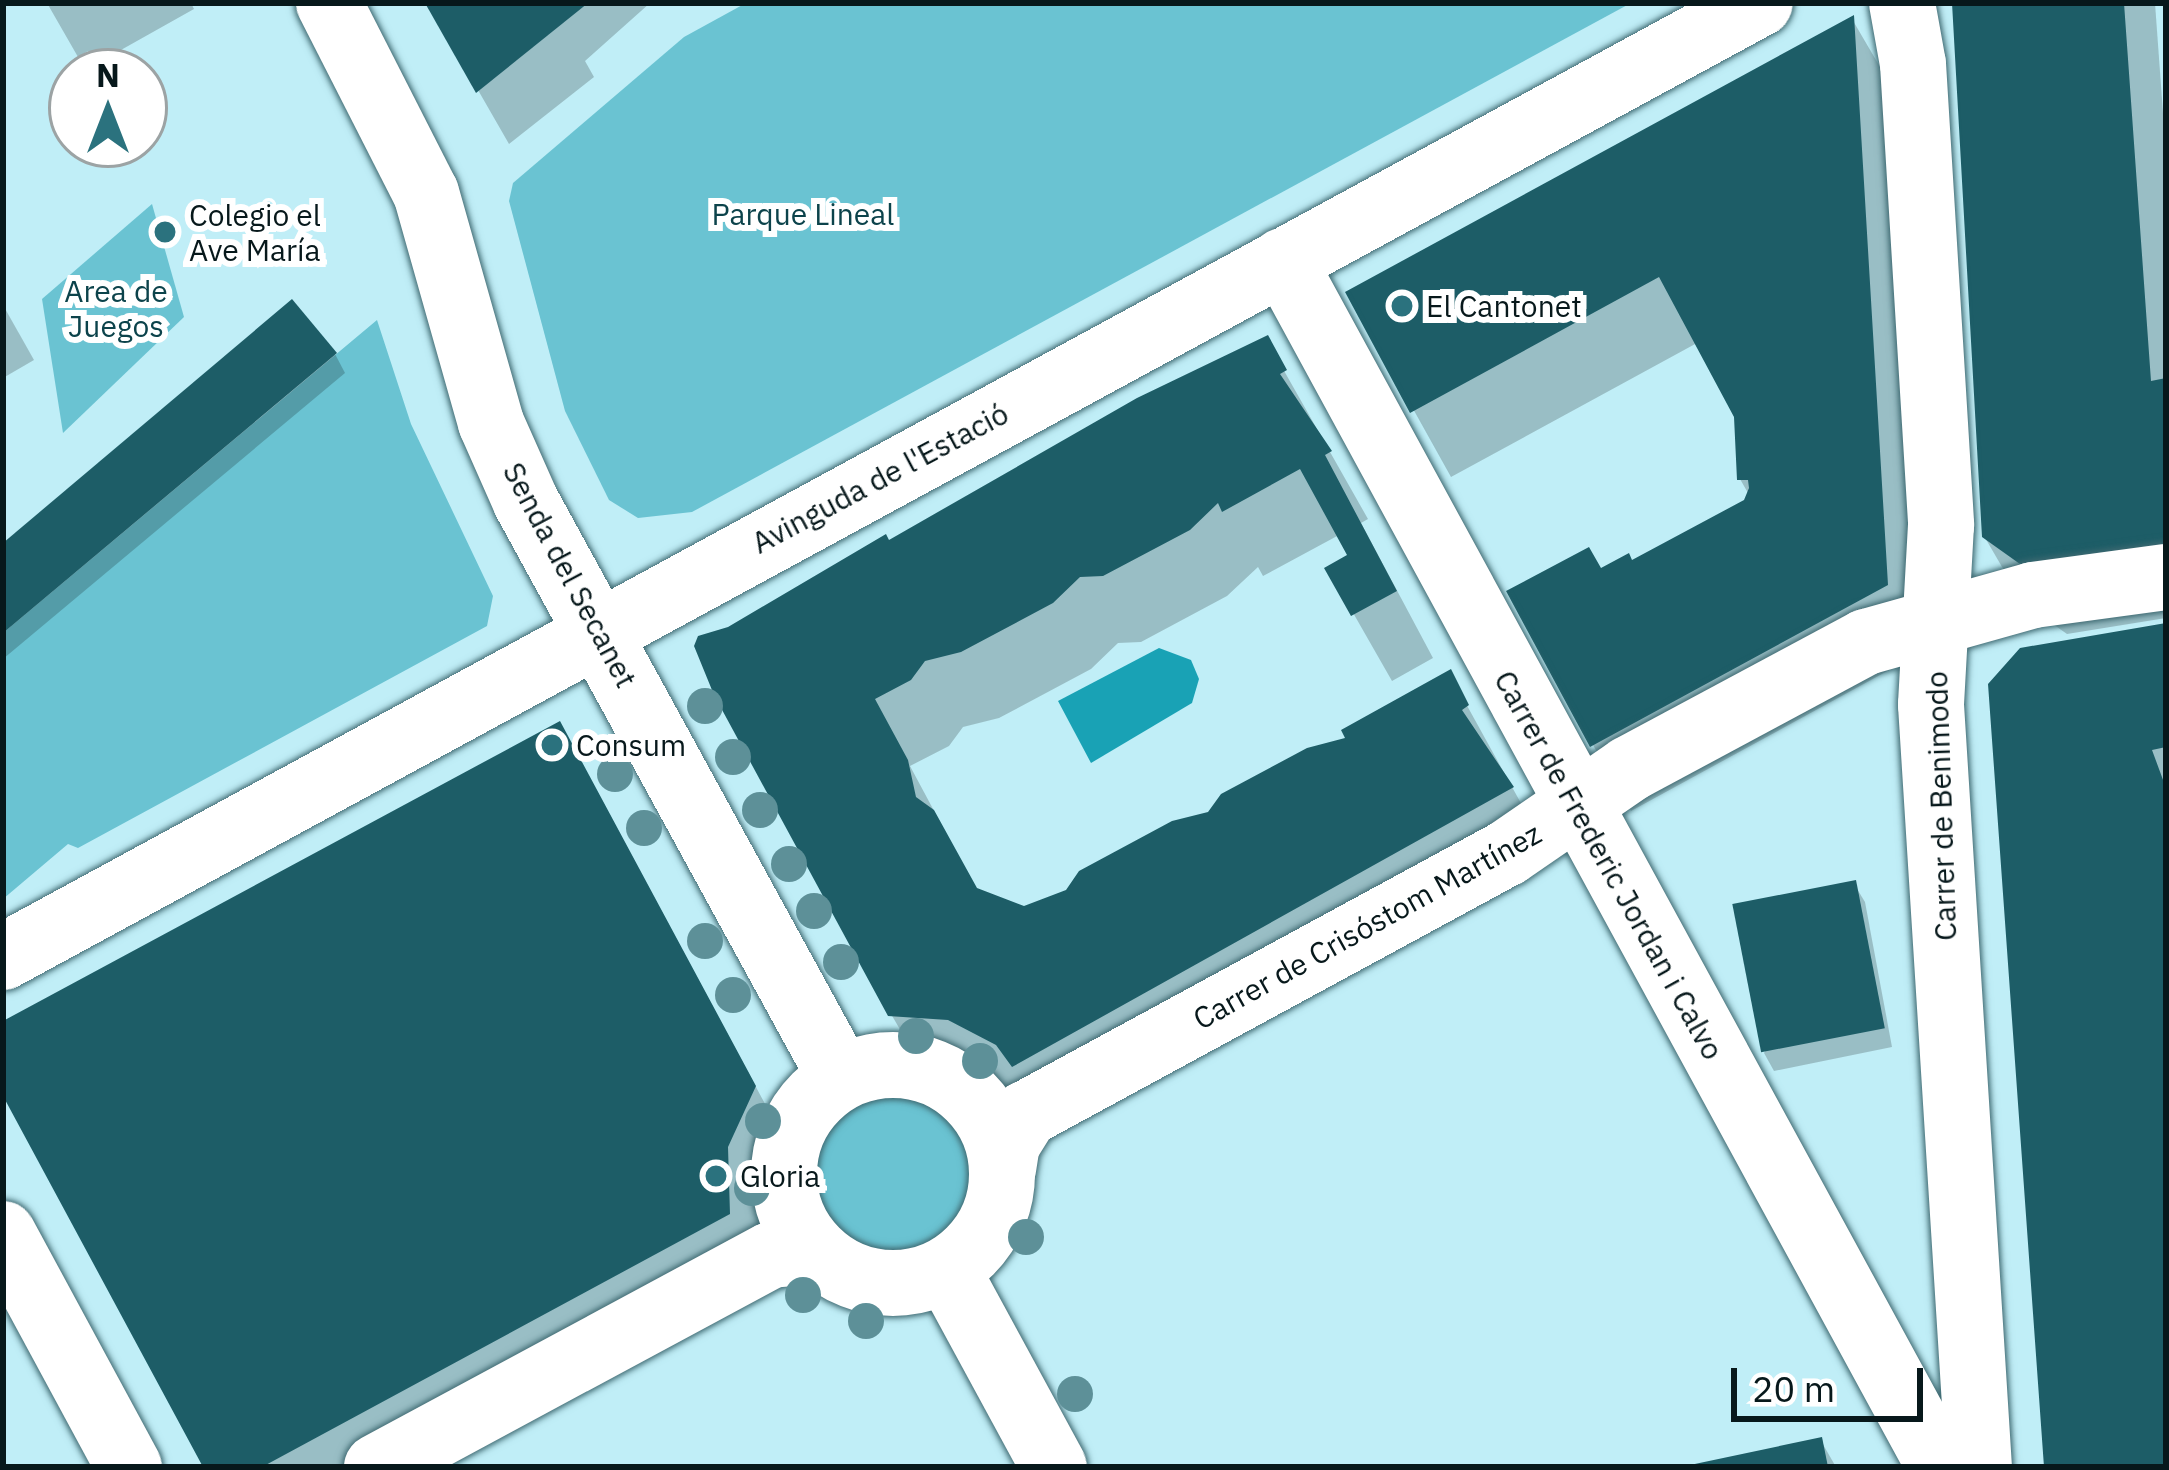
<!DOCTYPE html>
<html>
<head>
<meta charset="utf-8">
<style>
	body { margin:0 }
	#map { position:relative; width:2169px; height:1470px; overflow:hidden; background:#c0eef7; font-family:"IBM Plex Sans",sans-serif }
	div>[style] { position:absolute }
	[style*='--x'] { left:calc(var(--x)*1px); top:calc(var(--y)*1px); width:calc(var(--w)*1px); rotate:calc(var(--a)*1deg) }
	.green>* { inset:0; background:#6ac3d2 }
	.round { border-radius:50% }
	.water>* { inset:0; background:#19a2b5 }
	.shadow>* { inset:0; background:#0003 }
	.building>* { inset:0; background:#1d5d67; transform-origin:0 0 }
	.roads { filter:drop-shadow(0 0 3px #3e6971) drop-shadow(0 0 3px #3e6971) }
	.minor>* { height:66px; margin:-33px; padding:0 33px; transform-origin:33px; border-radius:33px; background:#fff }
	.minor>.ring { margin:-33px; padding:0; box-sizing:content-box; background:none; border:66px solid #fff; border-radius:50% }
	.trees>* { width:36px; height:36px; margin:-18px; border-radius:50%; background:#5d9098 }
	.dots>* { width:33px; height:33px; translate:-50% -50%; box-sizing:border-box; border:6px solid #fff; border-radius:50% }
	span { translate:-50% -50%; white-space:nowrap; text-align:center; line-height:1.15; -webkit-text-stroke:12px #fff; paint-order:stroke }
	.park-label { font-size:30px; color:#0c434b }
	.poi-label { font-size:30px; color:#07181b }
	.left { translate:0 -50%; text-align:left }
	.street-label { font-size:30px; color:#07181b }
	.frame { position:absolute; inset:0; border:6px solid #07181b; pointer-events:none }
	.north { position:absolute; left:48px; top:48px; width:120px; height:120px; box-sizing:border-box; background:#fff; border:3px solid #9ca3a4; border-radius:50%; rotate:0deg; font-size:33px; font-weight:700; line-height:48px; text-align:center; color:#07181b }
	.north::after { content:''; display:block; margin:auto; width:42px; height:54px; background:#2b727e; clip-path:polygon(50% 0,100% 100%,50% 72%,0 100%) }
	.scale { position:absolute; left:1731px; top:1368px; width:192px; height:54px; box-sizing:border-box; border:6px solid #07181b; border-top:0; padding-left:15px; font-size:36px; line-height:42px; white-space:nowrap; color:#07181b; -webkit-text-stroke:9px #fff; paint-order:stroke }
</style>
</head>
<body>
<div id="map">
	<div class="green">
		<div style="clip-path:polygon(746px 3px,1631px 3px,692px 512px,638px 518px,609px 500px,565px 411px,509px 201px,513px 183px,684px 37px)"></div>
		<div style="clip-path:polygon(152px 204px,184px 317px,63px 433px,42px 299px)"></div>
		<div style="clip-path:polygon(377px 320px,411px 424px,493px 596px,487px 626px,78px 848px,68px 844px,3px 899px,3px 633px)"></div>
		<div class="round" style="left:808px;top:1087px;width:174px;height:174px"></div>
	</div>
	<div class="water">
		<div style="clip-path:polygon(1159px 648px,1191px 660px,1199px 679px,1192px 703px,1091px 763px,1058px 701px)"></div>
	</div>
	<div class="shadow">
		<div style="clip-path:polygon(47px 3px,191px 3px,194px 9px,96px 64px,88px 51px,78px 57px)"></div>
		<div style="clip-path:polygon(428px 3px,650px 3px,585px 61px,594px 77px,509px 144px)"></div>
		<div style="clip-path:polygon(1955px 3px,2155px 3px,2166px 154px,2166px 618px,2067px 634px,2023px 603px,1984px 536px)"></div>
		<div style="clip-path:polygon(1852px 19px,1890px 84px,1924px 651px,1631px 811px,1593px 745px,1632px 564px,1746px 502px,1748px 493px,1740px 479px,1737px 416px,1697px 343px,1451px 477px,1349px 294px)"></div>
		<div style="clip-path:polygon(3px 305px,34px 360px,3px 378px)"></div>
		<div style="clip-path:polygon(1266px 339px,1368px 519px,1361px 523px,1433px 658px,1392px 681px,1328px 569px,1351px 556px,1339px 535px,1263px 576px,1258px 567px,1227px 596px,1141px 642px,1118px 643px,1091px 669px,999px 718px,963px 727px,949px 746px,910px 766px,977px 891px,1024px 909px,1068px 892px,1349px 740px,1449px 673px,1549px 854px,1023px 1102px,988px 1085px,930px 1081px,891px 1014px,729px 630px)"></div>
		<div style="clip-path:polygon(335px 354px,345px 373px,3px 659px,3px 547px)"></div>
		<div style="clip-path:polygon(2166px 626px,2166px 1467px,2045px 1467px,1991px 685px)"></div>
		<div style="clip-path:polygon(597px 791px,792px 1154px,765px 1215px,767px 1281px,421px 1467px,207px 1467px,3px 1089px,3px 1025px)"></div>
		<div style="clip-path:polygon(1854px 884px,1865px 902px,1892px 1047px,1774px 1071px,1764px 1053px)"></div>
		<div style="clip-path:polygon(1821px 1441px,1836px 1467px,1694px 1467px)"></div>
	</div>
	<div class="building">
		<div style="clip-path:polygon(425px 3px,588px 3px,476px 93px)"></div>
		<div style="clip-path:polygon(1952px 3px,2124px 3px,2151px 381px,2166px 378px,2166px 546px,2027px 569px,1982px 537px)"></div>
		<div style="clip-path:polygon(1854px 15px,1888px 585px,1590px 747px,1506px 591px,1589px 547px,1601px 568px,1629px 553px,1632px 560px,1744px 500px,1749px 488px,1748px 480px,1737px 480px,1734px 417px,1659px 277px,1410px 413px,1345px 292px)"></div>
		<div style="clip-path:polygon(292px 299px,337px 353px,3px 633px,3px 543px)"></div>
		<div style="clip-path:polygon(1268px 335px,1287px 370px,1280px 374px,1332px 451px,1325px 455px,1397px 591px,1351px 616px,1324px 568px,1347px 555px,1300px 469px,1222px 512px,1218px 503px,1190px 530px,1103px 576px,1080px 577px,1053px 603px,961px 652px,925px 661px,911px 680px,875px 699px,908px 760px,916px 797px,934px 810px,977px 888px,1024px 906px,1066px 890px,1079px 871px,1172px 821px,1208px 812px,1221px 794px,1307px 748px,1345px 738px,1341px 730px,1451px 669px,1469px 705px,1462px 710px,1514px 787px,1012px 1067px,996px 1045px,948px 1020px,888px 1016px,714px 695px,694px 646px,698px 636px,728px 627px,886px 534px,889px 540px,1137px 398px)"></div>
		<div style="clip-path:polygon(2166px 623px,2166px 747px,2152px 750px,2166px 788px,2166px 1467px,2044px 1467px,1988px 684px,2020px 648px)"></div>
		<div style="clip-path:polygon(560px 721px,756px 1086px,728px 1147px,730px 1214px,262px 1467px,203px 1467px,3px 1096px,3px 1021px)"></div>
		<div style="left:1856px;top:880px;width:151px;height:126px;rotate:79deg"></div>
		<div style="clip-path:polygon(1822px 1437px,1828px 1467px,1690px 1467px,1690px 1465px)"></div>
	</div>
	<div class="roads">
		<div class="minor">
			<div style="--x:329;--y:3;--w:213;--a:63"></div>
			<div style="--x:426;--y:193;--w:239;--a:74.2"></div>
			<div style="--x:491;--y:423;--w:86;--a:66.1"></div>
			<div style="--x:526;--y:502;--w:654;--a:61.32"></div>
			<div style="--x:1902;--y:3;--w:62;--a:79.8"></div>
			<div style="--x:1913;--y:64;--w:462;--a:86.5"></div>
			<div style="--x:1941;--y:525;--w:180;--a:93.2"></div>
			<div style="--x:1931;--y:705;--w:764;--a:86.4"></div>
			<div style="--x:1283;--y:261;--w:1373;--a:61.42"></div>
			<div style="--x:3;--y:957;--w:1999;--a:-28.5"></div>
			<div class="ring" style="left:784px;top:1065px;width:152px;height:152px"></div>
			<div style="--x:1003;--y:1169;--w:25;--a:-81"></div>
			<div style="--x:1007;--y:1144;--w:36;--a:-58"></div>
			<div style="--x:1026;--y:1114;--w:547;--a:-28.49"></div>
			<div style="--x:1507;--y:853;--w:148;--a:-34.5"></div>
			<div style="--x:1629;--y:769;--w:269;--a:-28.2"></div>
			<div style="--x:1866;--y:642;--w:173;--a:-15.7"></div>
			<div style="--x:2033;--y:595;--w:134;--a:-7.7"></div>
			<div style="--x:3;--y:1234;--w:265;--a:61.6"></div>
			<div style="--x:947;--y:1270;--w:224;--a:61.5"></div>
			<div style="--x:377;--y:1467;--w:447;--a:-28.3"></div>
			<div style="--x:771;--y:1255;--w:35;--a:-5"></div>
			<div style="--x:806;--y:1252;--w:28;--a:27"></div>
		</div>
	</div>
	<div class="trees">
		<div style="left:705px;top:706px"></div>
		<div style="left:733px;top:757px"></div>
		<div style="left:615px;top:774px"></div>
		<div style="left:760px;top:810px"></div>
		<div style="left:644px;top:828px"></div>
		<div style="left:789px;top:864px"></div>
		<div style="left:814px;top:911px"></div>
		<div style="left:705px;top:941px"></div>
		<div style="left:841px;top:962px"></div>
		<div style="left:733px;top:995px"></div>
		<div style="left:916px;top:1036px"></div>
		<div style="left:980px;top:1061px"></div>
		<div style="left:763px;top:1121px"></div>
		<div style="left:752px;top:1188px"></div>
		<div style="left:1026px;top:1237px"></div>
		<div style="left:803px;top:1295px"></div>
		<div style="left:866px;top:1321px"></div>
		<div style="left:1075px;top:1394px"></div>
	</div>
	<div class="dots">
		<div style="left:165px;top:232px;background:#2b727e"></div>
		<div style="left:1402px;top:306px;background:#2b727e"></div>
		<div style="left:552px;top:745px;background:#2b727e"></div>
		<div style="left:716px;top:1176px;background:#2b727e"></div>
	</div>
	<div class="park-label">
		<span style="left:803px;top:214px">Parque Lineal</span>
		<span style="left:116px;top:308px">Area de<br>Juegos</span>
	</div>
	<div class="poi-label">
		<span class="left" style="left:189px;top:232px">Colegio el<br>Ave María</span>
		<span class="left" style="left:1426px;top:306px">El Cantonet</span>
		<span class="left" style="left:576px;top:745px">Consum</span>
		<span class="left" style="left:740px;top:1176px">Gloria</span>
	</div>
	<div class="street-label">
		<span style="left:880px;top:478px;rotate:-28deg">Avinguda de l'Estació</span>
		<span style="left:570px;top:575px;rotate:62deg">Senda del Secanet</span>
		<span style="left:1941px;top:806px;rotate:-92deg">Carrer de Benimodo</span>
		<span style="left:1609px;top:865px;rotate:61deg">Carrer de Frederic Jordan i Calvo</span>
		<span style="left:1367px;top:926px;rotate:-29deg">Carrer de Crisóstom Martínez</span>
	</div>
	<div class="frame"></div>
	<div class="north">N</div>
	<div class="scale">20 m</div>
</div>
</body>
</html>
